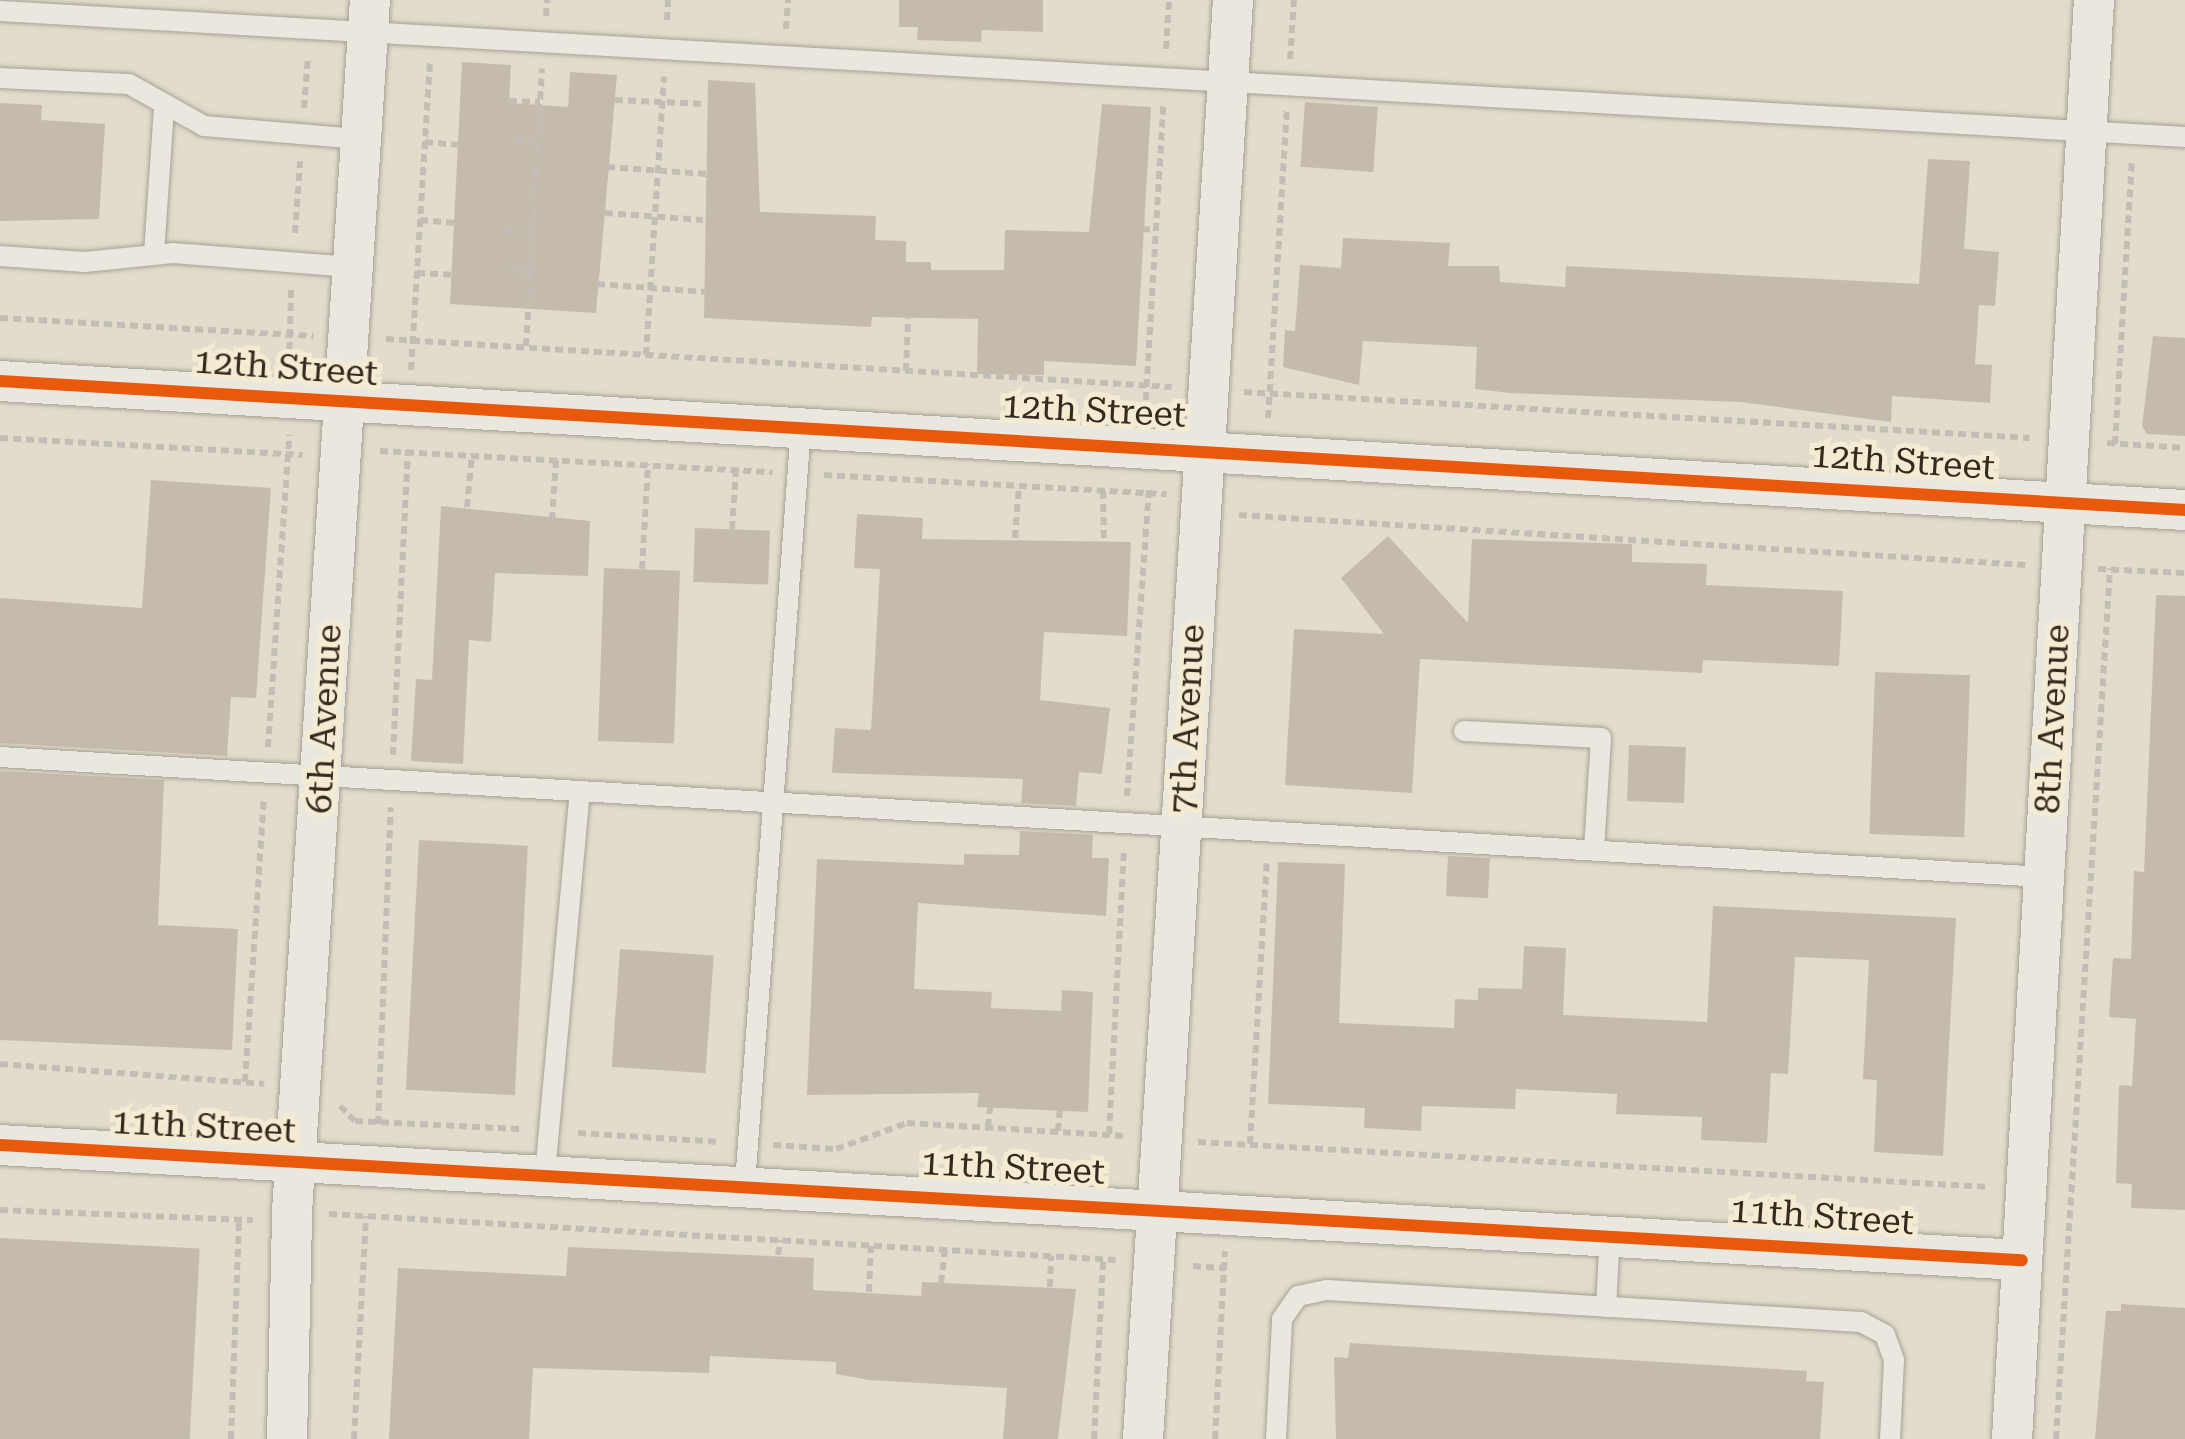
<!DOCTYPE html>
<html>
<head>
<meta charset="utf-8">
<style>
	body { margin:0 }
	#map { position:relative; width:2185px; height:1439px; overflow:hidden; background:#e2dccc; font-family:"Roboto Serif",serif }
	div>[style] { position:absolute }
	[style*='--x'] { left:calc(var(--x)*1px); top:calc(var(--y)*1px); width:calc(var(--w)*1px); rotate:calc(var(--a)*1deg) }
	.building>* { inset:0; background:#c5bbad; transform-origin:0 0 }
	.path>* { height:6px; margin-top:-3px; transform-origin:0; background:repeating-linear-gradient(90deg,#c3beb5 0 8px,transparent 0 13px) }
	.roads { filter:drop-shadow(0 0 2px #a7a195) drop-shadow(0 0 2px #a7a195) }
	.service>* { height:20px; margin:-10px; padding:0 10px; transform-origin:10px; border-radius:10px; background:#eae7de }
	.minor>* { height:40px; margin:-20px; padding:0 20px; transform-origin:20px; border-radius:20px; background:#eae7de }
	.cycleway>* { height:12px; margin:-6px; padding:0 6px; transform-origin:6px; border-radius:6px; background:#e8590c }
	span { translate:-50% -50%; white-space:nowrap; text-align:center; line-height:1.15; -webkit-text-stroke:10px #f3ebd2; paint-order:stroke }
	.street-label { font-size:35px; color:#352a1e }
</style>
</head>
<body>
<div id="map">
	<div class="building">
		<div style="clip-path:polygon(899px 0,1043px 0,1043px 32px,982px 30px,981px 42px,917px 40px,918px 27px,899px 27px)"></div>
		<div style="clip-path:polygon(462px 62px,511px 65px,509px 103px,568px 107px,570px 72px,617px 75px,596px 313px,450px 304px)"></div>
		<div style="clip-path:polygon(708px 80px,755px 83px,760px 212px,876px 216px,875px 240px,906px 241px,906px 262px,931px 262px,931px 270px,1004px 270px,1005px 230px,1089px 232px,1102px 104px,1151px 107px,1136px 366px,1044px 361px,1044px 375px,977px 374px,978px 319px,872px 317px,871px 327px,704px 318px)"></div>
		<div style="left:1305px;top:102px;width:73px;height:65px;rotate:4deg"></div>
		<div style="clip-path:polygon(0 103px,42px 105px,41px 120px,105px 124px,99px 219px,0 221px)"></div>
		<div style="clip-path:polygon(1928px 159px,1970px 161px,1964px 249px,1999px 252px,1995px 306px,1979px 305px,1975px 364px,1992px 365px,1990px 403px,1892px 396px,1891px 422px,1740px 402px,1510px 393px,1475px 389px,1477px 347px,1363px 341px,1359px 385px,1283px 367px,1285px 330px,1295px 331px,1300px 265px,1341px 268px,1343px 238px,1450px 243px,1448px 266px,1499px 266px,1500px 282px,1565px 287px,1566px 266px,1919px 284px)"></div>
		<div style="clip-path:polygon(2153px 336px,2185px 338px,2185px 436px,2147px 434px,2142px 426px)"></div>
		<div style="clip-path:polygon(151px 480px,271px 488px,256px 698px,231px 697px,227px 756px,0 743px,0 598px,142px 608px)"></div>
		<div style="clip-path:polygon(441px 506px,590px 521px,588px 576px,495px 573px,491px 642px,469px 640px,463px 764px,411px 761px,416px 679px,432px 680px)"></div>
		<div style="clip-path:polygon(857px 514px,923px 518px,922px 539px,1131px 542px,1127px 636px,1044px 632px,1040px 700px,1110px 708px,1102px 774px,1079px 772px,1076px 806px,1021px 803px,1023px 779px,832px 773px,835px 728px,871px 730px,880px 569px,854px 568px)"></div>
		<div style="left:695px;top:528px;width:75px;height:54px;rotate:2deg"></div>
		<div style="clip-path:polygon(1388px 536px,1468px 623px,1472px 539px,1632px 544px,1632px 562px,1707px 564px,1706px 585px,1843px 591px,1839px 666px,1703px 660px,1702px 673px,1420px 659px,1412px 793px,1285px 785px,1294px 629px,1384px 634px,1341px 578px)"></div>
		<div style="left:604px;top:568px;width:76px;height:173px;rotate:2deg"></div>
		<div style="clip-path:polygon(2156px 595px,2185px 596px,2185px 1210px,2131px 1208px,2132px 1184px,2116px 1183px,2119px 1085px,2132px 1086px,2136px 1019px,2109px 1017px,2113px 958px,2131px 959px,2134px 871px,2144px 872px)"></div>
		<div style="left:1875px;top:672px;width:95px;height:162px;rotate:2deg"></div>
		<div style="left:1629px;top:745px;width:57px;height:56px;rotate:2deg"></div>
		<div style="clip-path:polygon(0 771px,164px 780px,158px 925px,238px 929px,232px 1050px,0 1040px)"></div>
		<div style="clip-path:polygon(1020px 831px,1093px 835px,1092px 858px,1109px 858px,1106px 916px,918px 903px,914px 989px,992px 992px,991px 1008px,1061px 1011px,1062px 990px,1093px 992px,1088px 1112px,977px 1107px,979px 1093px,807px 1095px,817px 859px,964px 865px,964px 854px,1019px 855px)"></div>
		<div style="left:419px;top:840px;width:109px;height:250px;rotate:3deg"></div>
		<div style="left:1448px;top:856px;width:42px;height:40px;rotate:3deg"></div>
		<div style="clip-path:polygon(1278px 862px,1345px 864px,1339px 1023px,1454px 1028px,1455px 999px,1478px 1000px,1478px 988px,1522px 989px,1524px 946px,1566px 948px,1563px 1015px,1707px 1022px,1713px 906px,1956px 918px,1943px 1156px,1874px 1152px,1877px 1080px,1863px 1079px,1869px 960px,1795px 957px,1788px 1074px,1771px 1073px,1767px 1143px,1701px 1140px,1702px 1117px,1616px 1114px,1617px 1094px,1516px 1089px,1515px 1109px,1422px 1106px,1421px 1131px,1364px 1128px,1365px 1108px,1268px 1104px)"></div>
		<div style="left:620px;top:949px;width:94px;height:118px;rotate:4deg"></div>
		<div style="left:0;top:1238px;width:200px;height:201px;rotate:3deg"></div>
		<div style="clip-path:polygon(568px 1247px,814px 1258px,813px 1290px,921px 1296px,922px 1282px,1076px 1289px,1058px 1439px,1003px 1439px,1007px 1388px,869px 1380px,836px 1374px,836px 1362px,710px 1356px,709px 1373px,533px 1368px,529px 1439px,389px 1439px,398px 1268px,566px 1276px)"></div>
		<div style="clip-path:polygon(2121px 1304px,2185px 1308px,2185px 1439px,2095px 1439px,2106px 1311px,2121px 1311px)"></div>
		<div style="clip-path:polygon(1350px 1343px,1807px 1371px,1806px 1381px,1824px 1382px,1820px 1439px,1336px 1439px,1334px 1357px,1348px 1358px)"></div>
	</div>
	<div class="path">
		<div style="--x:546;--y:16;--w:16;--a:-86"></div>
		<div style="--x:667;--y:20;--w:20;--a:-87"></div>
		<div style="--x:786;--y:29;--w:29;--a:-86"></div>
		<div style="--x:1166;--y:49;--w:49;--a:-86.5"></div>
		<div style="--x:1290;--y:59;--w:59;--a:-86.1"></div>
		<div style="--x:615;--y:100;--w:91;--a:2.5"></div>
		<div style="--x:509;--y:101;--w:31;--a:2"></div>
		<div style="--x:304;--y:108;--w:52;--a:-85.6"></div>
		<div style="--x:515;--y:139;--w:23;--a:5"></div>
		<div style="--x:425;--y:142;--w:33;--a:5"></div>
		<div style="--x:607;--y:167;--w:100;--a:4"></div>
		<div style="--x:605;--y:213;--w:98;--a:4.1"></div>
		<div style="--x:420;--y:220;--w:34;--a:5"></div>
		<div style="--x:1142;--y:229;--w:13;--a:4"></div>
		<div style="--x:503;--y:231;--w:30;--a:2"></div>
		<div style="--x:295;--y:233;--w:72;--a:-86"></div>
		<div style="--x:509;--y:271;--w:21;--a:0"></div>
		<div style="--x:417;--y:273;--w:34;--a:3"></div>
		<div style="--x:597;--y:284;--w:109;--a:4.2"></div>
		<div style="--x:0;--y:318;--w:314;--a:3.3"></div>
		<div style="--x:386;--y:339;--w:787;--a:3.49"></div>
		<div style="--x:526;--y:346;--w:278;--a:-86.7"></div>
		<div style="--x:646;--y:355;--w:279;--a:-86.3"></div>
		<div style="--x:289;--y:363;--w:73;--a:-88.4"></div>
		<div style="--x:411;--y:370;--w:308;--a:-86.5"></div>
		<div style="--x:906;--y:371;--w:53;--a:-87.8"></div>
		<div style="--x:1244;--y:392;--w:787;--a:3.35"></div>
		<div style="--x:1145;--y:413;--w:308;--a:-86.6"></div>
		<div style="--x:1268;--y:418;--w:308;--a:-86.5"></div>
		<div style="--x:0;--y:438;--w:303;--a:3.2"></div>
		<div style="--x:2107;--y:443;--w:78;--a:3.7"></div>
		<div style="--x:2115;--y:444;--w:284;--a:-86.6"></div>
		<div style="--x:380;--y:451;--w:393;--a:3.1"></div>
		<div style="--x:824;--y:475;--w:343;--a:3.2"></div>
		<div style="--x:1103;--y:491;--w:50;--a:88.9"></div>
		<div style="--x:467;--y:507;--w:53;--a:-84.6"></div>
		<div style="--x:1239;--y:515;--w:788;--a:3.64"></div>
		<div style="--x:552;--y:520;--w:61;--a:-86.2"></div>
		<div style="--x:732;--y:529;--w:60;--a:-86.2"></div>
		<div style="--x:1015;--y:538;--w:52;--a:-85.6"></div>
		<div style="--x:642;--y:569;--w:105;--a:-86.7"></div>
		<div style="--x:2098;--y:569;--w:87;--a:2.6"></div>
		<div style="--x:268;--y:747;--w:313;--a:-86.1"></div>
		<div style="--x:393;--y:755;--w:305;--a:-87.2"></div>
		<div style="--x:1127;--y:796;--w:307;--a:-85.9"></div>
		<div style="--x:0;--y:1064;--w:265;--a:4.3"></div>
		<div style="--x:245;--y:1082;--w:284;--a:-86.2"></div>
		<div style="--x:340;--y:1106;--w:21;--a:45"></div>
		<div style="--x:355;--y:1121;--w:166;--a:2.8"></div>
		<div style="--x:378;--y:1124;--w:317;--a:-87.7"></div>
		<div style="--x:988;--y:1127;--w:20;--a:-84"></div>
		<div style="--x:1058;--y:1131;--w:21;--a:-85"></div>
		<div style="--x:578;--y:1133;--w:143;--a:3.6"></div>
		<div style="--x:1109;--y:1134;--w:285;--a:-87"></div>
		<div style="--x:1198;--y:1142;--w:792;--a:3.26"></div>
		<div style="--x:1250;--y:1144;--w:285;--a:-86.6"></div>
		<div style="--x:773;--y:1145;--w:63;--a:3.6"></div>
		<div style="--x:836;--y:1149;--w:76;--a:-20.1"></div>
		<div style="--x:907;--y:1123;--w:219;--a:3.4"></div>
		<div style="--x:0;--y:1210;--w:253;--a:2.3"></div>
		<div style="--x:329;--y:1214;--w:788;--a:3.35"></div>
		<div style="--x:778;--y:1255;--w:15;--a:-82"></div>
		<div style="--x:1193;--y:1266;--w:32;--a:4"></div>
		<div style="--x:941;--y:1283;--w:33;--a:-83"></div>
		<div style="--x:1050;--y:1287;--w:31;--a:-88"></div>
		<div style="--x:869;--y:1292;--w:46;--a:-87.5"></div>
		<div style="--x:231;--y:1439;--w:216;--a:-87.9"></div>
		<div style="--x:354;--y:1439;--w:223;--a:-86.9"></div>
		<div style="--x:1094;--y:1439;--w:180;--a:-87.1"></div>
		<div style="--x:1215;--y:1439;--w:188;--a:-87"></div>
		<div style="--x:2056;--y:1439;--w:872;--a:-86.45"></div>
	</div>
	<div class="roads">
		<div class="service">
			<div style="--x:0;--y:11;--w:2189;--a:3.3"></div>
			<div style="--x:0;--y:78;--w:129;--a:2.7"></div>
			<div style="--x:129;--y:84;--w:86;--a:29.2"></div>
			<div style="--x:204;--y:126;--w:157;--a:4.8"></div>
			<div style="--x:154;--y:254;--w:145;--a:-86.1"></div>
			<div style="--x:0;--y:256;--w:85;--a:4"></div>
			<div style="--x:85;--y:262;--w:88;--a:-5.8"></div>
			<div style="--x:173;--y:253;--w:179;--a:4.5"></div>
			<div style="--x:1464;--y:731;--w:137;--a:2.9"></div>
			<div style="--x:1601;--y:738;--w:111;--a:93.6"></div>
			<div style="--x:0;--y:757;--w:2048;--a:3.36"></div>
			<div style="--x:545;--y:1174;--w:384;--a:-84.8"></div>
			<div style="--x:745;--y:1184;--w:760;--a:-85.77"></div>
			<div style="--x:1606;--y:1307;--w:73;--a:-86.9"></div>
			<div style="--x:1276;--y:1439;--w:120;--a:-87.1"></div>
			<div style="--x:1282;--y:1319;--w:28;--a:-55"></div>
			<div style="--x:1298;--y:1296;--w:30;--a:-12"></div>
			<div style="--x:1327;--y:1290;--w:535;--a:3.43"></div>
			<div style="--x:1861;--y:1322;--w:27;--a:28"></div>
			<div style="--x:1885;--y:1335;--w:27;--a:70"></div>
			<div style="--x:1894;--y:1360;--w:79;--a:92.9"></div>
		</div>
		<div class="minor">
			<div style="--x:0;--y:381;--w:2189;--a:3.38"></div>
			<div style="--x:0;--y:1145;--w:2025;--a:3.26"></div>
			<div style="--x:287;--y:1439;--w:227;--a:-88.7"></div>
			<div style="--x:292;--y:1212;--w:1215;--a:-86.32"></div>
			<div style="--x:1143;--y:1439;--w:1442;--a:-86.42"></div>
			<div style="--x:2012;--y:1439;--w:1441;--a:-86.74"></div>
		</div>
	</div>
	<div class="cycleway">
		<div style="--x:0;--y:381;--w:2189;--a:3.38"></div>
		<div style="--x:0;--y:1145;--w:2025;--a:3.26"></div>
	</div>
	<div class="street-label">
		<span style="left:286px;top:368px;rotate:4deg">12th Street</span>
		<span style="left:1094px;top:411px;rotate:3deg">12th Street</span>
		<span style="left:1903px;top:462px;rotate:4deg">12th Street</span>
		<span style="left:325px;top:719px;rotate:-87deg">6th Avenue</span>
		<span style="left:1188px;top:719px;rotate:-87deg">7th Avenue</span>
		<span style="left:2053px;top:719px;rotate:-87deg">8th Avenue</span>
		<span style="left:204px;top:1127px;rotate:3deg">11th Street</span>
		<span style="left:1013px;top:1168px;rotate:3deg">11th Street</span>
		<span style="left:1822px;top:1217px;rotate:4deg">11th Street</span>
	</div>
</div>
</body>
</html>
